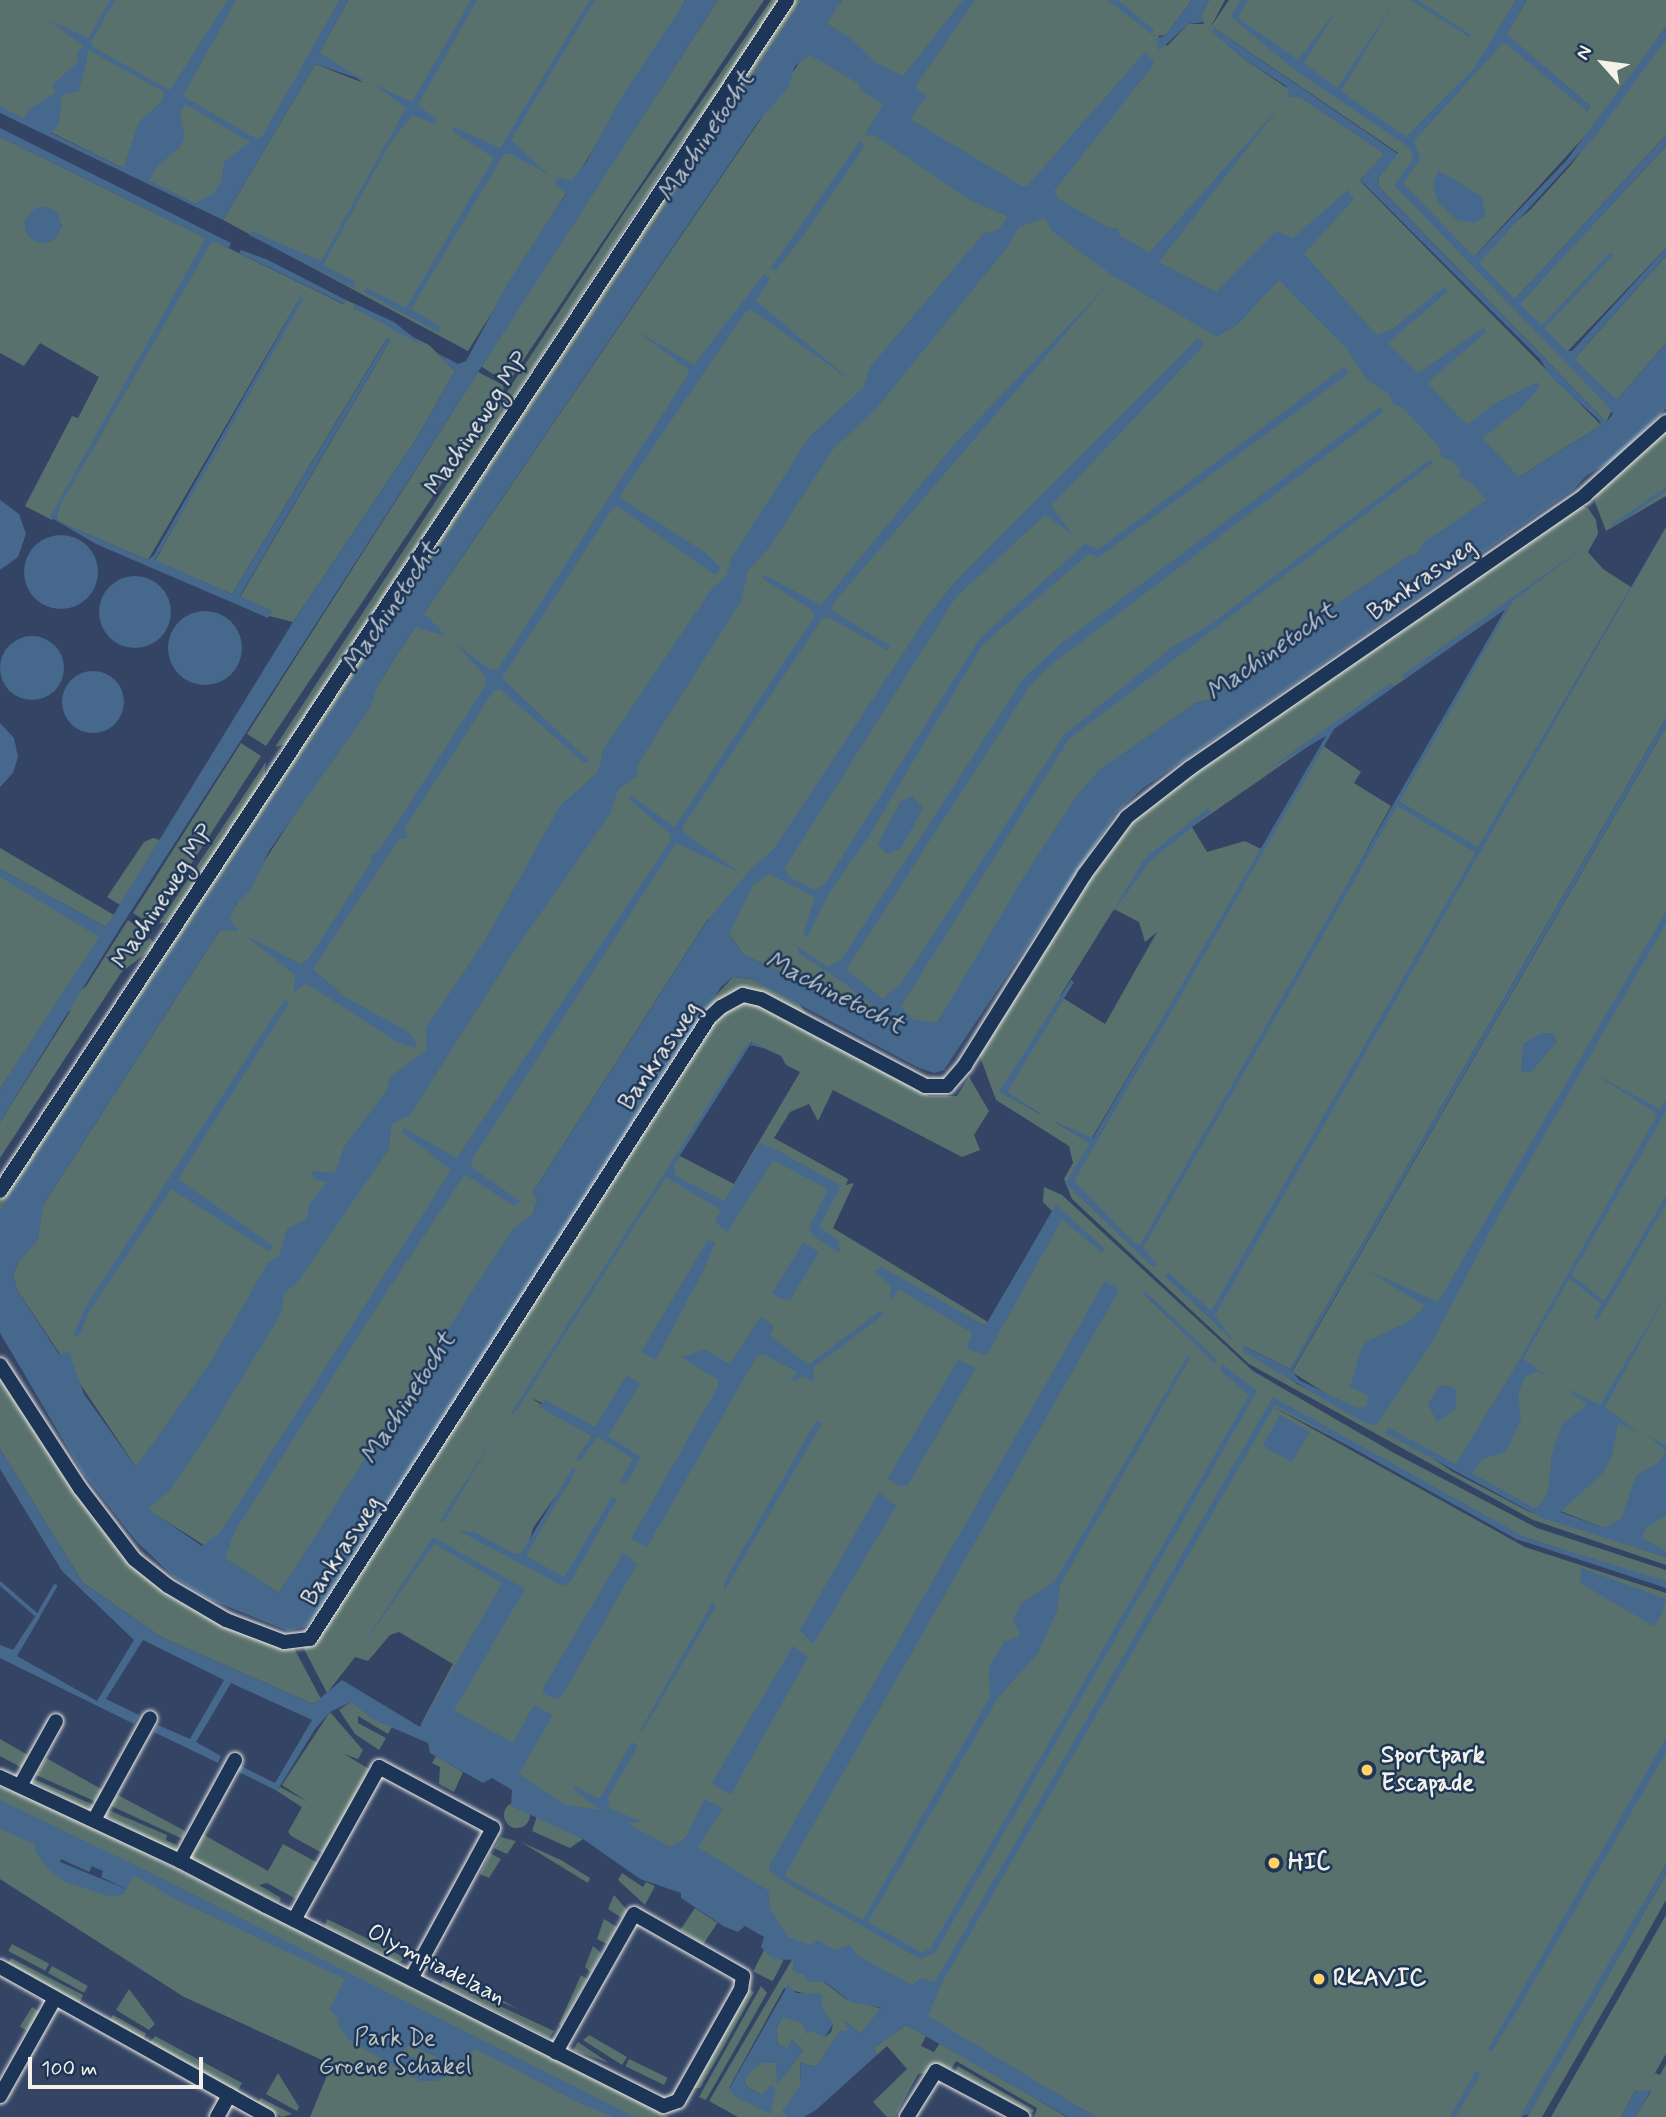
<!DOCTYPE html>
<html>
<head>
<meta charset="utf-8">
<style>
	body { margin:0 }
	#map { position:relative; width:1666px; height:2117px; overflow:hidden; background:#344464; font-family:Mynerve,sans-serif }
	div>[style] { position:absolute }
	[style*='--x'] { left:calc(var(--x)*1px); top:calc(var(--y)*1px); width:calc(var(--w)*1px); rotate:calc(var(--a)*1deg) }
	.green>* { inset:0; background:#58716d; transform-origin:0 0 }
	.round { border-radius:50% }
	.water>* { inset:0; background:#45688c; transform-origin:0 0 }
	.pier>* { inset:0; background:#344464 }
	.stream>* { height:3.5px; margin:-1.75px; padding:0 1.75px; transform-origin:1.75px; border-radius:1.75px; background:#45688c }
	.roads { filter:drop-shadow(0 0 2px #f4f1e8) drop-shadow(0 0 2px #f4f1e8) }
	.minor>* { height:14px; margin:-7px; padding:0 7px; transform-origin:7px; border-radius:7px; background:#1d3557 }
	.dots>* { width:19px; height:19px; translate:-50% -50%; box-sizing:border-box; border:4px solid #1d3557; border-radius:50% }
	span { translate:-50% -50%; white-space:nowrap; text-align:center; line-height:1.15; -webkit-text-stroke:5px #1d3557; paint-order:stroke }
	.street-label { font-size:24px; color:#f4f1e8 }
	.poi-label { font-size:24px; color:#f4f1e8; font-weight:700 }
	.left { translate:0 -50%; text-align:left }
	.park-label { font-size:24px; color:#bdc4bd }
	.water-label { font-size:26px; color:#b7c1c8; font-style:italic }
	.north { position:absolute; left:1568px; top:28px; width:70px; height:70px; -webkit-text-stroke:5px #1d3557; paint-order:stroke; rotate:298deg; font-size:19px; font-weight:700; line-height:28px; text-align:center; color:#f4f1e8 }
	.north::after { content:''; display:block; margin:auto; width:24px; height:32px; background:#f4f1e8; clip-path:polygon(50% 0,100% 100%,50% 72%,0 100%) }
	.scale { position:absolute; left:28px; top:2057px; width:175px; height:32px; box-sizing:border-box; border:4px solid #f4f1e8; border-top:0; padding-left:9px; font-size:21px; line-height:24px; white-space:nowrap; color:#f4f1e8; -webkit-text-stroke:5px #1d3557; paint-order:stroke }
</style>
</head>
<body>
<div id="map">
	<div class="green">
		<div style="clip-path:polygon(0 0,340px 0,233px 191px,195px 204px,0 107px)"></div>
		<div style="clip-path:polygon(348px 0,686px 0,468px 351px,223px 220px,315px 64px,364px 83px,319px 53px)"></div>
		<div style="clip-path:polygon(718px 0,764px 0,510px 380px,503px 381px,481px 366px)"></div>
		<div style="clip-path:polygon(771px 0,782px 0,661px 173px,287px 744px,275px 747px,628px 207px)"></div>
		<div style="clip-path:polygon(793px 0,802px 0,0 1211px,0 1201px,23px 1166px)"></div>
		<div style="clip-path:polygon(842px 0,1192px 0,1166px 35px,1158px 36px,1167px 46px,1188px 24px,1204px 24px,1201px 16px,1209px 0,1225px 0,1210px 28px,1229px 0,1516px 0,1498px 32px,1587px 111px,1590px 106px,1506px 34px,1527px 0,1666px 0,1666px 27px,1595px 125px,1474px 257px,1530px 210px,1570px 166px,1666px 39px,1666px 135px,1518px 296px,1520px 303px,1666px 146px,1666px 248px,1568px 351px,1575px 358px,1666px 256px,1666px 343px,1617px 400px,1606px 422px,1378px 186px,1379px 177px,1398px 153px,1214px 28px,1213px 32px,1244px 59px,1385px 154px,1360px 180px,1364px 185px,1601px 425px,1519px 477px,1419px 555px,1220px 688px,1213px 699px,1195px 703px,1078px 794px,937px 1023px,912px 1020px,904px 1031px,744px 955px,729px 934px,708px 919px,533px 1192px,537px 1201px,533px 1214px,427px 1365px,279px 1593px,147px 1509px,136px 1467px,17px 1290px,13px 1275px,18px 1262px,43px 1205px,424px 613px)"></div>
		<div style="clip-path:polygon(evenodd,0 137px,206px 238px,89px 455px,212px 240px,343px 304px,346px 300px,355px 304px,354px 308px,429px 345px,455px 371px,415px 441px,293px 622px,269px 616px,271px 611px,240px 597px,391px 339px,387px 338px,232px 594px,155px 561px,301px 296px,148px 560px,64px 524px,56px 519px,59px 509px,52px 520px,25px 506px,72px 416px,78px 418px,99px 377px,40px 343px,24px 366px,0 353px,0 137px,32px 211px,62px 225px,48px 242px,38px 242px,27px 233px,25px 223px,32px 211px)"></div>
		<div style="clip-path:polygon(478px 372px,503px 385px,504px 390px,266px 746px,247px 734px)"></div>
		<div style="clip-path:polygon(1666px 428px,1666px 496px,1606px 531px,1595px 502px,1596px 493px)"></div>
		<div style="clip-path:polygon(evenodd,1577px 506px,1588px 508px,1596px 520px,1598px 534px,1588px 552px,1603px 569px,1631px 587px,1478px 848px,1396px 800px,1510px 606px,1192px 827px,1207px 852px,1245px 841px,1261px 849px,1322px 745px,1361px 772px,1354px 783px,1391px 806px,1298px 974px,1397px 805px,1476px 852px,1402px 984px,1666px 527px,1666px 718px,1290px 1369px,1244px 1346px,1297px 1384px,1374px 1424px,1292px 1372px,1666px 727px,1666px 1552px,1542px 1504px,1534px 1509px,1389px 1429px,1453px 1472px,1530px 1512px,1666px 1557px,1666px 1565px,1533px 1520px,1249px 1364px,1072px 1199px,1064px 1179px,1073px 1163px,1069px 1146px,996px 1100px,979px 1054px,1119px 833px,1154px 800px,1577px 506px,1114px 909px,1139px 922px,1145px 942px,1157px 932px,1105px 1024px,1060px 996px,1114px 909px,1577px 506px,1201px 953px,1094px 1146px,1084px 1154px,1090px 1143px,1053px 1121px,1092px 1138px,1201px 953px,1577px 506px,1058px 1001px,1007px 1092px,1042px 1115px,1000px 1092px,1058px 1001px)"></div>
		<div style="clip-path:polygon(241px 743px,261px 756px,153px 923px,147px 922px,133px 913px)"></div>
		<div style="clip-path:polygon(266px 762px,264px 780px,191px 890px,166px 923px,159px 923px)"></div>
		<div style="clip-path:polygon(153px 838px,160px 840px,120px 905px,107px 897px,144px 842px)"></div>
		<div style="clip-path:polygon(0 848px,114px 915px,106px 927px,0 869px)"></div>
		<div style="clip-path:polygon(0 871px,105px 932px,0 1089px)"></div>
		<div style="clip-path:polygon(128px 920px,147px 933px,0 1158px,0 1122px)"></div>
		<div style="left:150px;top:938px;width:10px;height:274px;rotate:53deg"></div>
		<div style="clip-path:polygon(733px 977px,751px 979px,799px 1003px,809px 1018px,736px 992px,670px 1062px,706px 1006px)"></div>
		<div style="clip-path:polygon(evenodd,746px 1001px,766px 1005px,929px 1096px,957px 1096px,969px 1077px,989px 1111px,974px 1135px,980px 1150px,962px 1157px,833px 1090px,818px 1121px,809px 1104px,790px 1112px,774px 1138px,848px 1179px,846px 1185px,854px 1183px,833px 1228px,988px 1322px,985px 1326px,896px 1276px,986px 1327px,1052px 1211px,1043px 1202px,1044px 1187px,1062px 1195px,1253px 1371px,1394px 1453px,1537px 1528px,1666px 1570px,1666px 1582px,1526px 1538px,1270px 1405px,1525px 1547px,1666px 1593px,1666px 1864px,1522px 2117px,1096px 2117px,421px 1724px,453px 1664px,399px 1632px,390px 1635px,368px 1661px,355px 1657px,327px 1693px,303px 1647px,321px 1635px,704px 1031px,721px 1011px,746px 1001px,751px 1042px,781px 1056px,786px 1065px,800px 1072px,734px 1184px,680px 1156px,658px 1185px,751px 1042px,746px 1001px,531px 1398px,567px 1414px,615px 1449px,597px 1436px,577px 1460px,592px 1436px,531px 1398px,746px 1001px,574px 1470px,572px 1476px,526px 1553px,533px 1528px,574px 1470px)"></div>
		<div style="clip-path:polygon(0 1372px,92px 1516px,129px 1564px,178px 1601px,240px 1632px,294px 1648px,321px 1699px,313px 1704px,161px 1637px,83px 1583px,0 1449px)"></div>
		<div style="clip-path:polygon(351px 1702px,392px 1727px,388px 1734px,358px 1716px,358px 1723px,386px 1738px,379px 1750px,355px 1734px,339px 1710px)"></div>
		<div style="clip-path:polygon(330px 1712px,363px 1750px,358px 1759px,344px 1754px,369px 1769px,324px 1854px,291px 1836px,288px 1832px,302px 1807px,277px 1791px,280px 1787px,308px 1802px,282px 1785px)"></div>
		<div style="clip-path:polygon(0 1739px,28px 1755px,22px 1768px,0 1756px)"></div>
		<div style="clip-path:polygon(436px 1756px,463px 1772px,454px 1792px,439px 1784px,440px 1767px,432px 1763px)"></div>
		<div style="clip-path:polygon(46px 1758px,103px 1790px,99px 1803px,36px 1775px)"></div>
		<div style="clip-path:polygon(34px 1779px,94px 1805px,91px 1811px,32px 1782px)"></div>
		<div style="clip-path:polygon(0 1786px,73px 1817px,669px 2117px,310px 2117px,330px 2068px,322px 2060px,184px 1997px,0 1879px)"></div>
		<div style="clip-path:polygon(118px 1795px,185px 1831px,183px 1839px,109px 1805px)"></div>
		<div class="round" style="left:504px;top:1802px;width:26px;height:26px"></div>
		<div style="clip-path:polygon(108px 1810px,167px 1835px,166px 1840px,177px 1845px,174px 1851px,105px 1816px)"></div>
		<div style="clip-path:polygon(537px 1816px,583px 1839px,570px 1848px,532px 1831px)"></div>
		<div style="clip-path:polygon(199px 1832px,268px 1871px,283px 1844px,318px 1863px,296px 1899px,267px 1883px,259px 1885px,281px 1898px,279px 1903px,187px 1857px)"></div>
		<div style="clip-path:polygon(501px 1837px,516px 1841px,507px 1854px,494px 1848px)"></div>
		<div style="clip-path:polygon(521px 1842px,561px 1860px,590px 1878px,588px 1883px)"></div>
		<div style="clip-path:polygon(490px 1853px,501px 1859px,489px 1878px,480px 1874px)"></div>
		<div style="clip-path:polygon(622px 1873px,643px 1887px,646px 1882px,655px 1886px,645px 1905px,618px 1880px)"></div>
		<div style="clip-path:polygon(1666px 1874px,1666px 1900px,1623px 1977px,1542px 2117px,1527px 2117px)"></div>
		<div style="clip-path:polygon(614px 1895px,627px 1910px,622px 1918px,608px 1909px)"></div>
		<div style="left:695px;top:1908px;width:27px;height:26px;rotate:34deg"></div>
		<div style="clip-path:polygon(1666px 1915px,1666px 2054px,1655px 2073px,1660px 2075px,1666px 2064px,1666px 2117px,1635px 2117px,1651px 2091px,1635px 2091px,1621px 2117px,1551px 2117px)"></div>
		<div style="clip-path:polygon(327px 1919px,387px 1948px,405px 1958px,398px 1963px,379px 1953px,325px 1926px)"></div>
		<div style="clip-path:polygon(604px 1919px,617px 1927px,607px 1944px,597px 1939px)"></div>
		<div style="left:12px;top:1944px;width:42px;height:8px;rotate:28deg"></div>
		<div style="clip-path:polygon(593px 1946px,601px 1953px,591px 1973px,585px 1967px)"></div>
		<div style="left:764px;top:1950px;width:22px;height:24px;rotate:27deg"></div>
		<div style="clip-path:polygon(11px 1958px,83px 1995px,79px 2004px,8px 1964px)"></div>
		<div style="clip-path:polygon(evenodd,793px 1958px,846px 1999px,882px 2009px,860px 2034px,846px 2022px,849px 2032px,840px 2032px,816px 2067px,800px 2063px,801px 2085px,783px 2111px,788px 2117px,738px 2117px,709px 2101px,793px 1958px,784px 1988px,813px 1996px,822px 1994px,821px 2008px,833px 2024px,831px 2032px,825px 2037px,791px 2016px,782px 2017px,776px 2029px,778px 2044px,788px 2049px,792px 2040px,803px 2051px,778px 2083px,776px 2063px,761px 2063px,749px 2072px,744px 2079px,746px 2086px,761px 2095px,729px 2088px,784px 1988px)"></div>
		<div style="clip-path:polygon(434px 1963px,520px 2010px,455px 1982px,430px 1968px)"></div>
		<div style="left:52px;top:1966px;width:41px;height:8px;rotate:29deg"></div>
		<div style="clip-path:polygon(581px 1975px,587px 1979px,561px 2026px,559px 2024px)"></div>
		<div style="clip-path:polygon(443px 1980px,452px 1984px,554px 2031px,549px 2038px,441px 1984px)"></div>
		<div style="clip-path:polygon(761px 1986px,767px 1993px,706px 2100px,699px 2097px)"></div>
		<div style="clip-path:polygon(747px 1988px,754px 1992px,719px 2055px,700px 2088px,691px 2088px)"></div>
		<div style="clip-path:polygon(129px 1989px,155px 2024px,149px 2030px,116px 2010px)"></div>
		<div style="left:32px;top:2007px;width:9px;height:23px;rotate:32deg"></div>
		<div style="left:113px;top:2015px;width:38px;height:7px;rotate:29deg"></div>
		<div style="clip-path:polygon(906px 2025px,926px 2036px,921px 2046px,934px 2052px,940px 2043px,1067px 2117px,1034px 2117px,1037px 2108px,956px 2061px,950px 2071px,938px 2064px,926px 2073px,918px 2074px,895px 2117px,887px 2117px,873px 2102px,907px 2069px,887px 2046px,877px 2055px,873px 2048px)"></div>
		<div style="clip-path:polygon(589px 2035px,627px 2057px,622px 2065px,583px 2040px)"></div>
		<div style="clip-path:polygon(155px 2036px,242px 2083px,238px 2090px,258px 2102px,261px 2098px,292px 2114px,282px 2117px,150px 2043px)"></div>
		<div style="clip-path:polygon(578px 2042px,609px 2063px,573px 2050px)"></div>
		<div style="left:629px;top:2059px;width:43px;height:8px;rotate:26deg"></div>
		<div style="clip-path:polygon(958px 2066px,1034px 2110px,1032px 2113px,954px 2073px)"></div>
		<div style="clip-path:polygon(278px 2073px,299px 2107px,297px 2111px,266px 2094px)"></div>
	</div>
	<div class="water">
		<div style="clip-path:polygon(evenodd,110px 0,115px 0,91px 42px,93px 47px,170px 90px,228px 0,236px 0,183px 96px,255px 138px,261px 138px,340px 0,348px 0,319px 53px,366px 81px,315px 64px,223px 220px,0 113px,0 106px,24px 119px,29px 110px,56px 92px,52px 85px,78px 62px,77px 53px,83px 46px,50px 21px,89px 38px,110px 0,89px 50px,164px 92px,162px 101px,139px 122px,123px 168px,51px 133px,59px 124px,62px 95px,79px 91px,89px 50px,110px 0,185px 104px,250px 142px,224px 162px,221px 183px,213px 194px,195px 204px,149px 180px,158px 166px,181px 146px,185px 137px,180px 113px,185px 104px)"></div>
		<div style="clip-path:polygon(471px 0,477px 0,418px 105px,437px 120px,435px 124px,412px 115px,389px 145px,323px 265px,356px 282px,353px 288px,249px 235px,251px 231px,321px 261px,406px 108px,374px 84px,412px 102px)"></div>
		<div style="clip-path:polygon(590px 0,595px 0,511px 140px,549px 175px,509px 153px,504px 154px,411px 309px,441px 327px,438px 332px,364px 292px,367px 288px,406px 308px,494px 158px,452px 131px,454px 127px,500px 148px)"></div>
		<div style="clip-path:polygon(686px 0,718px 0,120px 928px,0 1122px,0 1089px,99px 937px,0 877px,0 869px,106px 927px,293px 622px,415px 441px,455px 371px,437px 353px,458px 364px,466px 361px,509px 281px,566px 194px,555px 183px,559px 177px,571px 181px,587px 161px,621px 98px)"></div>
		<div style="clip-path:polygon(evenodd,802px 0,842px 0,827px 23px,855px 42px,875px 62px,903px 76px,963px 0,975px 0,915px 87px,927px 96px,910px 119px,1022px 186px,1028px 185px,1144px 53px,1154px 61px,1151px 68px,1054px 191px,1059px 199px,1109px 228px,1118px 228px,1119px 235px,1149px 253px,1281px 105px,1159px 262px,1216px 292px,1276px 231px,1293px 238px,1348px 190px,1354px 199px,1304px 254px,1377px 335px,1392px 329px,1444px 287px,1448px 291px,1388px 343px,1418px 373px,1483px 328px,1486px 332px,1427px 383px,1463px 421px,1469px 424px,1495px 403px,1537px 382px,1540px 387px,1521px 408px,1482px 438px,1519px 477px,1601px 425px,1599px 420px,1551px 377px,1540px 359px,1360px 180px,1384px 154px,1302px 98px,1290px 97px,1286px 86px,1244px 59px,1212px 32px,1214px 28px,1398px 154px,1379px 177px,1378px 186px,1606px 422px,1613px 414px,1604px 402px,1394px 185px,1413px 159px,1410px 148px,1295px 70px,1230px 16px,1241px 0,1248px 0,1238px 18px,1298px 60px,1337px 9px,1304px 63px,1337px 88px,1395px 2px,1341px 91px,1406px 137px,1475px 67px,1516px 0,1527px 0,1507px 34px,1590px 106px,1587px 111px,1504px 42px,1414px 141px,1420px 159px,1403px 183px,1474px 257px,1566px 161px,1666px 27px,1666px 39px,1597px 134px,1479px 263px,1513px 298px,1518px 296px,1666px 135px,1666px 146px,1520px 304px,1567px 351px,1572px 351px,1666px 248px,1666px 256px,1574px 359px,1617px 400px,1666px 343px,1666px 409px,1614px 459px,1586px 476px,1573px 490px,1142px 789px,1116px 813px,944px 1070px,934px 1073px,919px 1068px,751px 979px,733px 977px,721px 987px,324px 1605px,305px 1627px,288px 1631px,209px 1599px,174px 1577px,137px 1542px,82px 1472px,0 1333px,0 1210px,802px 0,810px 55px,859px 84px,860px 90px,883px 104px,865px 135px,876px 136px,970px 200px,1008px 217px,998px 230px,984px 233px,870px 367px,863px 388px,810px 436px,731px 559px,727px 575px,711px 590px,603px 750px,598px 772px,560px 806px,484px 942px,426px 1028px,426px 1050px,390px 1077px,387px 1090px,344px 1147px,335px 1173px,311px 1171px,316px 1180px,327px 1182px,309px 1205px,307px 1218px,287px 1229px,279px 1256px,268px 1263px,211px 1361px,136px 1467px,84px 1394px,69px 1352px,59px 1354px,17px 1290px,13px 1275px,18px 1262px,38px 1240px,43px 1205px,220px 930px,239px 931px,230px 920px,236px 904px,251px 890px,269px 851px,369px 710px,379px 683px,415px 627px,446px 636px,424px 613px,758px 122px,788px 88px,795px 66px,810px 55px,802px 0,1045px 218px,1052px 231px,1112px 275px,1217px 337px,1237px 325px,1279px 280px,1347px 349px,1367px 380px,1390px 395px,1393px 404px,1402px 407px,1438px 445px,1442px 458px,1453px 461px,1461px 471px,1459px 476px,1472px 483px,1486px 500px,1423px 543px,1415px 557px,1411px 554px,1303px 627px,1220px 688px,1213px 699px,1195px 703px,1099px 770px,1078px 794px,1023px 878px,937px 1023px,912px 1019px,901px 1006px,1069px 739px,1434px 462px,1429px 460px,1211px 624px,1171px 648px,1065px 734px,902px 982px,883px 999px,846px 970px,1028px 689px,1047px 668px,1383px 412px,1381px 406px,1062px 643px,1023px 679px,841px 960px,827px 967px,796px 945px,800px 954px,844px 983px,904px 1031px,744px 955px,729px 934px,753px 885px,769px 874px,815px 897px,803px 935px,807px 937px,831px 890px,867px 839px,983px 644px,1089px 554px,1099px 557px,1349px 373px,1344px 367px,1099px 549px,1085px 544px,980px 638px,825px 884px,816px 890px,792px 879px,784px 869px,956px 597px,1045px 515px,1072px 534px,1051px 506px,1204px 345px,1198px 338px,952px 585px,927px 617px,773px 850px,750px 870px,707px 921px,533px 1192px,537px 1201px,533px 1214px,513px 1229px,484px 1273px,279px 1593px,225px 1558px,235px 1531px,380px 1302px,465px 1174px,514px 1206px,520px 1201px,471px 1167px,473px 1158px,676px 843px,740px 873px,683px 832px,683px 826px,822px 619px,828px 617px,887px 650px,890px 646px,831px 610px,835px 601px,1109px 283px,952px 447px,821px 605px,764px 575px,762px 578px,812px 610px,814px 617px,675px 827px,631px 796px,629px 799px,671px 835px,670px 842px,457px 1158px,404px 1128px,402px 1132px,451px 1170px,220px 1533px,202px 1546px,148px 1509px,170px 1490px,206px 1437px,281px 1314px,284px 1294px,299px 1280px,389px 1149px,392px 1124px,410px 1115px,517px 947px,610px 814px,618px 790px,637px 776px,638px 764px,741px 601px,748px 571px,768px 549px,834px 448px,876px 409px,1009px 245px,1019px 227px,1045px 218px)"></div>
		<div style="clip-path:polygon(1108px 0,1118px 0,1154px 30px,1151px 34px)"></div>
		<div style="clip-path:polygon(1192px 0,1209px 0,1201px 16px,1205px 22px,1188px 24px,1159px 51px,1156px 39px,1166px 35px)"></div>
		<div style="clip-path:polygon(1411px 0,1418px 0,1471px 35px,1469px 37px)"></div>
		<div style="clip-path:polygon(0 128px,231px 243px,229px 248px,212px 241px,62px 502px,56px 519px,64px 524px,148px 560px,154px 555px,301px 296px,304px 298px,155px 560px,232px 594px,388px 337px,391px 339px,240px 596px,272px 611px,268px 618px,96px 544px,50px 517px,206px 238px,0 137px)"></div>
		<div style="clip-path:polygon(860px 141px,864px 144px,861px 152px,800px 240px,776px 270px,770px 269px)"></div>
		<div style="clip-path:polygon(1438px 170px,1482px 197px,1485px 216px,1474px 223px,1457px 220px,1438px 202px,1433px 185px)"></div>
		<div class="round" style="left:25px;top:207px;width:36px;height:36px"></div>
		<div style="clip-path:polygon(241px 250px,268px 260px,346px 300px,344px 304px,239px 253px)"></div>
		<div style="clip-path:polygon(764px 274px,770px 278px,756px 301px,854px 383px,751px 309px,744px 314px,619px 497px,706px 553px,720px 567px,718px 572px,715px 575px,617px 506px,612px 509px,502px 678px,591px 763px,583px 762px,500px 689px,494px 690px,405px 828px,408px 838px,399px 839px,313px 969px,345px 997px,407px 1031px,417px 1043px,415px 1048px,397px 1042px,306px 983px,294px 993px,295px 975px,246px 936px,301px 964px,309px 958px,372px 861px,371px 854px,378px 852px,486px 685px,485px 676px,455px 643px,490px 670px,498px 669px,688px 375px,688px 369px,634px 329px,694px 365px)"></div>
		<div style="clip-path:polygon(355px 304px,394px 322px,427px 348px,354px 308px)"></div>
		<div style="clip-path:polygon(1666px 487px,1666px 491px,1613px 527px,1611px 525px)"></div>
		<div style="clip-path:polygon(0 500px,19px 514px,26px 534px,18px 557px,0 570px)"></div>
		<div style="clip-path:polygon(1666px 528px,1215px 1315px,1234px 1342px,1165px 1276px,1168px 1272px,1211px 1311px,1476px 852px,1397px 806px,1143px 1248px,1157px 1264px,1153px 1267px,1069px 1187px,1066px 1182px,1090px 1143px,1053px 1121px,1093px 1138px,1326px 736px,1264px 772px,1391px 683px,1395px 686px,1334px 729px,1074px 1181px,1133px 1242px,1140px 1245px,1506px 608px,1405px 679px,1401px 676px,1591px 542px,1513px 601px,1399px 802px,1478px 847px)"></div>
		<div class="round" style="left:24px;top:535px;width:74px;height:74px"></div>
		<div class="round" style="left:99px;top:576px;width:72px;height:72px"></div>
		<div class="round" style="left:168px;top:611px;width:74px;height:74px"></div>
		<div class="round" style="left:0;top:636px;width:64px;height:64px"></div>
		<div class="round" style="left:62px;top:671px;width:62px;height:62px"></div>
		<div style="clip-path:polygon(1666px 718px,1666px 727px,1292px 1371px,1299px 1380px,1357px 1408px,1366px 1406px,1369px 1396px,1350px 1387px,1361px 1349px,1366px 1342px,1408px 1322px,1425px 1306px,1367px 1270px,1438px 1302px,1666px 912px,1666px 923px,1496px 1220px,1432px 1342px,1376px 1425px,1363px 1422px,1242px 1351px,1243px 1346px,1290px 1369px)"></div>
		<div style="clip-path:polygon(0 723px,14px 738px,18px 757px,13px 773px,0 787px)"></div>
		<div style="clip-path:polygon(912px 796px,923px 808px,901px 848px,887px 854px,878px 844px,900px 802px)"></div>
		<div style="clip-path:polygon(1208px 808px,1211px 812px,1149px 862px,1111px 915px,1145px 858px)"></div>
		<div style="clip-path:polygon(1071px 980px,1074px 982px,1007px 1092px,1043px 1115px,999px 1092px)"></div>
		<div style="clip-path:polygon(285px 999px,289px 1003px,178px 1179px,273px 1246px,270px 1252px,171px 1189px,90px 1310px,80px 1335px,73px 1337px,85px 1308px)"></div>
		<div style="clip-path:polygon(1541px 1033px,1554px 1033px,1557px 1042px,1532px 1071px,1521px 1073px,1523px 1044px)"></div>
		<div style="clip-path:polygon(754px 1043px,767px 1049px,750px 1045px,674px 1165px,676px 1176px,724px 1201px,760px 1143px,775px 1149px,841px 1186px,819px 1227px,839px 1241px,840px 1253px,812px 1235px,809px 1227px,828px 1189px,773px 1160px,727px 1232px,715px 1222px,721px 1210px,666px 1177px,514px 1414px,511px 1413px,747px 1044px)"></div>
		<div style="clip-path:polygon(1591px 1072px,1660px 1109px,1666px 1099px,1666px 1111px,1523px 1359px,1559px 1384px,1538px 1371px,1525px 1377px,1518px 1394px,1521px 1419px,1506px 1452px,1482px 1459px,1472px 1473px,1534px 1508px,1541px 1505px,1548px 1491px,1552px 1453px,1562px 1424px,1587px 1405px,1568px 1389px,1600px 1405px,1666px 1295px,1605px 1407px,1639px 1433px,1618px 1423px,1612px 1456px,1604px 1472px,1560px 1512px,1604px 1528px,1621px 1519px,1636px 1476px,1659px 1462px,1666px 1452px,1648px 1435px,1666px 1446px,1666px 1515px,1646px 1528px,1642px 1538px,1666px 1551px,1666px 1557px,1542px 1518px,1385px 1433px,1389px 1428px,1456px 1464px,1520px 1359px,1656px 1117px,1655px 1112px)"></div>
		<div style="clip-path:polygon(1056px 1205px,1105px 1249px,1102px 1253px,1062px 1219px,987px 1355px,967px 1349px,972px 1333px,899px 1289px,890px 1301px,891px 1286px,874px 1272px,882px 1267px,985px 1326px)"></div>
		<div style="clip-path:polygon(708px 1240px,715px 1243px,705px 1267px,656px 1360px,641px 1352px)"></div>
		<div style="clip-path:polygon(803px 1243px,819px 1252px,790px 1300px,779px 1298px,772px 1293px)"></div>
		<div style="clip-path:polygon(1105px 1281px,1119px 1290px,784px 1876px,863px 1920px,990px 1697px,989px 1668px,1004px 1642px,1020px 1636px,1013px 1618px,1021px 1604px,1055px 1581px,1188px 1355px,1190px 1358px,1060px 1585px,1057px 1611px,1038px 1653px,997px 1699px,868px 1922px,922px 1953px,931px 1948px,1249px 1395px,1220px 1370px,1223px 1365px,1257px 1391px,935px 1953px,920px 1959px,783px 1881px,769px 1870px,770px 1864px)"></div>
		<div style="clip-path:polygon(1145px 1291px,1217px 1360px,1214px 1363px,1143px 1294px)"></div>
		<div style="left:880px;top:1311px;width:5px;height:111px;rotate:53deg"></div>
		<div style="clip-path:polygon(760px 1317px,774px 1326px,770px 1336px,814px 1369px,814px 1382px,764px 1354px,757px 1356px,647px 1547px,631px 1539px,718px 1386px,718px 1380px,681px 1357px,705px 1350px,730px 1364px)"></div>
		<div style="clip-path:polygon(958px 1360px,976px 1368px,907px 1486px,897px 1485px,888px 1478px)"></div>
		<div style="clip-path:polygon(627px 1375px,640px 1384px,608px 1436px,641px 1457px,626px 1484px,620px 1481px,633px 1459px,598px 1436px,580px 1461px,576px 1459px,592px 1436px,539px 1407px,545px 1400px,595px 1427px)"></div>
		<div style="clip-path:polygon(1445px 1385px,1456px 1389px,1456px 1408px,1437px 1422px,1428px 1404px,1438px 1387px)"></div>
		<div style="clip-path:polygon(1273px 1397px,1526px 1538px,1666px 1581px,1666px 1588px,1516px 1539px,1275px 1405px,941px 1984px,928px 2016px,1096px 2117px,1068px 2117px,906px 2025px,873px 2048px,877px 2055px,816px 2110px,804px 2117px,788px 2117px,782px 2111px,801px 2085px,800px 2063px,816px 2067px,841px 2030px,848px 2032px,845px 2021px,860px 2034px,881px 2008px,851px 2002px,825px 1982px,809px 1982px,804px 1975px,792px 1971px,794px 1960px,773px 1959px,761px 1947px,764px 1937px,745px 1926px,738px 1932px,723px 1926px,681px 1898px,681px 1893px,640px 1879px,583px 1839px,511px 1806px,512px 1790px,492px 1778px,483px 1783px,430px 1753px,428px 1743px,372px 1719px,351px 1702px,330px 1712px,315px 1729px,277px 1791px,237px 1771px,239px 1765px,275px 1783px,312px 1720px,231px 1683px,196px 1742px,221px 1756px,218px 1763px,154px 1732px,158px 1725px,190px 1739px,224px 1680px,143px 1640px,106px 1699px,139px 1715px,134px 1724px,0 1658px,0 1645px,13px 1650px,36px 1615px,40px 1617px,17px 1656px,97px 1701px,134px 1640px,62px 1571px,0 1469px,0 1449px,83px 1583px,161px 1637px,313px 1704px,342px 1680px,420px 1727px,502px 1583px,434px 1544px,361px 1648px,433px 1537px,525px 1589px,454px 1710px,513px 1743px,534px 1705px,553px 1715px,519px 1774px,565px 1805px,601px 1810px,574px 1790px,574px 1786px,599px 1799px,632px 1742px,638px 1746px,608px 1797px,609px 1808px,643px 1822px,627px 1823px,670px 1847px,686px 1837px,704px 1799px,723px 1808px,698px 1847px,769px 1891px,770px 1909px,788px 1937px,811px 1945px,818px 1940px,834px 1950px,850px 1945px,858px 1956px,912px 1985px,921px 1978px,935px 1982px)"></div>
		<div style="left:1280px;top:1415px;width:34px;height:35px;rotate:30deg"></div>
		<div style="clip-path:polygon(816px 1421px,822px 1423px,724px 1592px,725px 1581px)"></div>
		<div style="clip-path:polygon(494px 1437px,444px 1522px,440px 1521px)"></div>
		<div style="clip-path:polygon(573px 1467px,576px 1469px,526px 1556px,564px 1577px,612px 1497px,617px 1499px,571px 1581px,563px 1586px,459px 1531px,474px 1532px,515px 1554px,522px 1552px)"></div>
		<div style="clip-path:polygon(879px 1492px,896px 1506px,814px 1643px,811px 1642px,800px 1630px)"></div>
		<div style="clip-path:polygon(623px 1553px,637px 1564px,560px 1699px,550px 1697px,543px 1693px,544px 1687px)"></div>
		<div style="clip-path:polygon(1581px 1568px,1666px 1599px,1661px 1616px,1654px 1626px,1607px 1599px,1580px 1582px)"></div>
		<div style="clip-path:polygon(713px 1602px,716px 1606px,642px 1732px,641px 1729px)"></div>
		<div style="clip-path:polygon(793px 1646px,808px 1657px,735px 1787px,731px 1794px,720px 1789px,712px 1783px)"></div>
		<div style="clip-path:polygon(1666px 1738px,1666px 1752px,1511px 2021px,1492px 2051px,1488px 2050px)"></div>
		<div style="clip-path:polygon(evenodd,0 1800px,149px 1872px,635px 2117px,614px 2117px,581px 2104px,476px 2049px,463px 2056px,464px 2065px,437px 2081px,420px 2081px,349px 2040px,339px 2026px,337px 2016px,329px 2010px,345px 1979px,175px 1899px,134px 1875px,123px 1895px,108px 1896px,65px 1882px,47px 1868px,35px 1851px,35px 1844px,0 1829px,0 1800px,409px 2045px,436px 2057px,437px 2062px,431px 2066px,401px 2051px,409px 2045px)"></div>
		<div style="clip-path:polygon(1666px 1864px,1666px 1874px,1529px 2114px,1520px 2117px)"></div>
		<div style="clip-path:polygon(788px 1985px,796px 1993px,822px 1994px,822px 2007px,833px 2024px,825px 2037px,811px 2031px,806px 2034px,802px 2023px,782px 2017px,776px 2029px,778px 2044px,787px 2048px,792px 2040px,803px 2051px,777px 2085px,776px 2063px,760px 2063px,744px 2079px,746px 2086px,761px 2095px,771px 2085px,776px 2091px,770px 2114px,734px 2096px,729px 2089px)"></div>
		<div style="clip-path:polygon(1476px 2071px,1481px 2074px,1455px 2117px,1450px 2117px)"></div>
		<div style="clip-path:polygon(1651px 2090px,1635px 2117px,1621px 2117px,1635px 2091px)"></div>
	</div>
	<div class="pier">
		<div style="clip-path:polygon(61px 1859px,89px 1872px,92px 1866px,103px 1871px,101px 1877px,129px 1890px,60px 1862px)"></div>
	</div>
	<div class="stream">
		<div style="--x:1542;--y:328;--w:100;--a:-46.6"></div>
		<div style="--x:1572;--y:1278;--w:42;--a:38.2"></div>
		<div style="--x:1605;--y:1304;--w:16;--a:120"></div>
		<div style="--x:1605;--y:1304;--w:121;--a:-59.6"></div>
		<div style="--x:0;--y:1583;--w:50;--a:41"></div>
		<div style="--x:38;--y:1616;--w:34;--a:-60"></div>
	</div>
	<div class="roads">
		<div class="minor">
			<div style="--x:0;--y:1191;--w:1428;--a:-56.54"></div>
			<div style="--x:0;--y:1365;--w:147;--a:57"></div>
			<div style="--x:80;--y:1488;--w:89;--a:52.7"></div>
			<div style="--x:134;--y:1559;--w:43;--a:38.5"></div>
			<div style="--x:168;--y:1586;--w:67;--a:30.4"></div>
			<div style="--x:226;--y:1620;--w:62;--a:20.8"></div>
			<div style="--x:284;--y:1642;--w:26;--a:-7"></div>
			<div style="--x:310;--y:1639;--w:738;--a:-57.28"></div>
			<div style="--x:709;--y:1018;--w:16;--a:-43"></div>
			<div style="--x:721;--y:1007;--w:25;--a:-29"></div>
			<div style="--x:743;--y:995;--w:18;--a:13"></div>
			<div style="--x:761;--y:999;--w:186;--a:27.9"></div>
			<div style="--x:925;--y:1086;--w:22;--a:0"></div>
			<div style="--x:947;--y:1086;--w:28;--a:-49"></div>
			<div style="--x:965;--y:1065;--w:224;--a:-57.9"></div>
			<div style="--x:1084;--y:875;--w:72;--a:-53.4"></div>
			<div style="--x:1127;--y:817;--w:80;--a:-37.9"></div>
			<div style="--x:1190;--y:768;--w:480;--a:-34.6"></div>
			<div style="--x:1585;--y:495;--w:109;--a:-42"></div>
			<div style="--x:0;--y:1777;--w:199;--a:25"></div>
			<div style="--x:180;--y:1861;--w:97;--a:27.6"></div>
			<div style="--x:266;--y:1906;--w:445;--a:26.7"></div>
			<div style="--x:664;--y:2106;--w:15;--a:-20"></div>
			<div style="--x:678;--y:2101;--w:129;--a:-60.6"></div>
			<div style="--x:741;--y:1989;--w:13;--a:-81"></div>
			<div style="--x:743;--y:1976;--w:125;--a:-150.4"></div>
			<div style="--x:634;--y:1914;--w:159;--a:119.5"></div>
			<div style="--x:20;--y:1786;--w:74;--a:-61"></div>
			<div style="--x:94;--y:1820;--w:116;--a:-61.2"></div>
			<div style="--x:180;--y:1861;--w:115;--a:-61.4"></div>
			<div style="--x:294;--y:1920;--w:175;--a:-60.9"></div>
			<div style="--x:379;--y:1767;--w:129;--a:28.2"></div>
			<div style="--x:493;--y:1828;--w:170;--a:118.5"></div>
			<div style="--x:0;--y:1967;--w:307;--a:29.2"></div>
			<div style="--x:0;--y:2096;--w:112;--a:-60.7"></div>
			<div style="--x:217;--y:2117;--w:25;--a:-61"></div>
			<div style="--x:907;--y:2117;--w:54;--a:-57.8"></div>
			<div style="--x:936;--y:2071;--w:98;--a:28.1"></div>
		</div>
	</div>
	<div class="dots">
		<div style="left:1367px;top:1770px;background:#ffd166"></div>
		<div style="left:1274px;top:1863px;background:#ffd166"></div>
		<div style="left:1319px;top:1979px;background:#ffd166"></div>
	</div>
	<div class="street-label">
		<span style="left:478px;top:424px;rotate:-56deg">Machineweg MP</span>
		<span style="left:1422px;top:580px;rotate:-35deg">Bankrasweg</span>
		<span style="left:164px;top:897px;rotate:-57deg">Machineweg MP</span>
		<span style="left:660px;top:1056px;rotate:-56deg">Bankrasweg</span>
		<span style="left:342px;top:1551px;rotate:-57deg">Bankrasweg</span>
		<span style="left:436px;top:1965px;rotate:27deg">Olympiadelaan</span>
	</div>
	<div class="poi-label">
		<span class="left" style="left:1381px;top:1770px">Sportpark<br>Escapade</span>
		<span class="left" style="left:1288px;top:1863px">HIC</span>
		<span class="left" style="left:1333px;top:1979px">RKAVIC</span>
	</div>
	<div class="park-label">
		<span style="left:395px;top:2053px">Park De<br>Groene Schakel</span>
	</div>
	<div class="water-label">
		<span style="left:707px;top:137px;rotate:-56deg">Machinetocht</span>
		<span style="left:392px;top:608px;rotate:-56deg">Machinetocht</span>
		<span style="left:1272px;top:653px;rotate:-35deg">Machinetocht</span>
		<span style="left:834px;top:994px;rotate:27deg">Machinetocht</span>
		<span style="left:409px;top:1399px;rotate:-57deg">Machinetocht</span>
	</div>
	<div class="north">N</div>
	<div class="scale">100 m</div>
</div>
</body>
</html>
